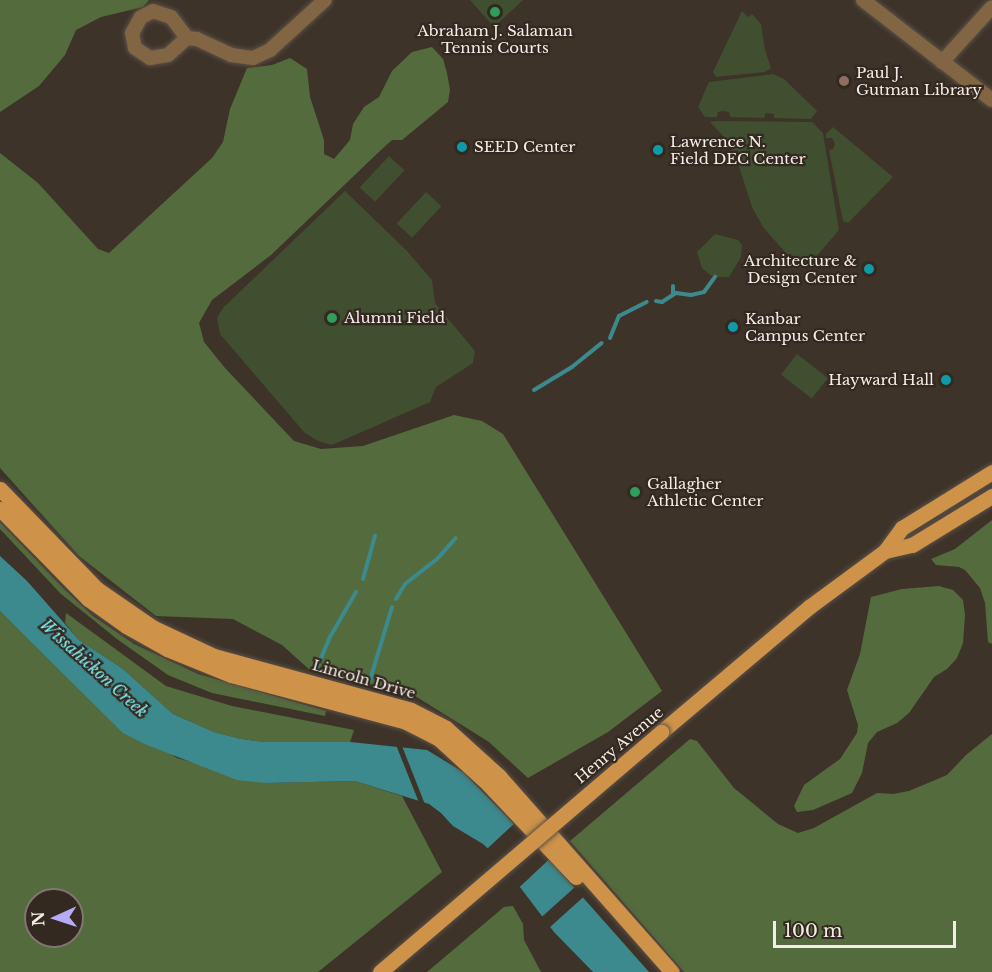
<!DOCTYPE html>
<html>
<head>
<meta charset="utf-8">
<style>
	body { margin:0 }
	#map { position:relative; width:992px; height:972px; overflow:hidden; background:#3e3329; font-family:"Libre Baskerville",serif }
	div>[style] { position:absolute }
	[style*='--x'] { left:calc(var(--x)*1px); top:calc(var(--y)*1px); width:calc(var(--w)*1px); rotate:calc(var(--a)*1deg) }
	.green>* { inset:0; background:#3f4f30; transform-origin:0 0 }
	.forest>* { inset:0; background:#546c3d }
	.water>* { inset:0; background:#3c8a8e }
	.pier>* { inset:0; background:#3e3329; transform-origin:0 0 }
	.stream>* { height:4px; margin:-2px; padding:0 2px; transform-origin:2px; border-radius:2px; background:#3c8a8e }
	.roads { filter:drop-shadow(0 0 2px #5b5147) drop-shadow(0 0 2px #5b5147) }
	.minor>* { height:14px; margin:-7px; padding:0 7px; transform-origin:7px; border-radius:7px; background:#826543 }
	.primary>* { height:15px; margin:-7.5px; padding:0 7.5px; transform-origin:7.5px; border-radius:7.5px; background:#ce9248 }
	.bridges { filter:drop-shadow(0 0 2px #5b5147) drop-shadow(0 0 2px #5b5147) }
	.primary-bridge>* { height:15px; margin:-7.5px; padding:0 7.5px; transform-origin:7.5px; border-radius:7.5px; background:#ce9248 }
	.dots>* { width:16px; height:16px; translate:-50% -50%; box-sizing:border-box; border:3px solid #332920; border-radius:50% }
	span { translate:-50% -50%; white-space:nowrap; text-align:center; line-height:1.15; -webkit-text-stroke:4.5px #332920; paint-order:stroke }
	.poi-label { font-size:15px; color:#f4ede7 }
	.left { translate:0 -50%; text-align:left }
	.right { translate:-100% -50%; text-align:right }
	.street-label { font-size:15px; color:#f4ede7 }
	.water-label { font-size:16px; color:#80f4fb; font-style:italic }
	.north { position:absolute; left:24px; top:888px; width:60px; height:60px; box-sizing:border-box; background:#332920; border:2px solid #807770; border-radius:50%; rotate:267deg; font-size:16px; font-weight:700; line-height:24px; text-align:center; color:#f4ede7 }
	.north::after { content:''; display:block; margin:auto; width:21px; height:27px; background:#b5acf8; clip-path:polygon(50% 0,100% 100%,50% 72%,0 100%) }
	.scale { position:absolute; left:773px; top:921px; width:183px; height:27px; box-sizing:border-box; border:3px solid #f4ede7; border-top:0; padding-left:8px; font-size:18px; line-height:21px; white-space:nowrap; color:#f4ede7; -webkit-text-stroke:4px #332920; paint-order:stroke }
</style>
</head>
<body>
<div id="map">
	<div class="green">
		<div style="clip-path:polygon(470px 0,523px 0,494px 27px)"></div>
		<div style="clip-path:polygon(742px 11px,748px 17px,752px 14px,761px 24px,765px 50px,771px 68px,765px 72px,716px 77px,713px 72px)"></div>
		<div style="clip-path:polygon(773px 74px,784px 79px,817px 111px,811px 119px,774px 118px,774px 114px,766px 113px,764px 118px,730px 117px,729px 112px,723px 111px,718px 112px,717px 117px,705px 117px,698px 107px,709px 82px)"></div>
		<div style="clip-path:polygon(716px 121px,812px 122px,823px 133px,839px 230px,811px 263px,803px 264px,795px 256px,792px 260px,763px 227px,752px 207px,736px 157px,725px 138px,710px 122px)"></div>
		<div style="clip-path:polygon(833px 127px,893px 177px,848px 223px,843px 221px,829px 150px,833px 149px,835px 144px,832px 138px,826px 138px,826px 134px)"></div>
		<div style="left:389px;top:156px;width:21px;height:43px;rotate:43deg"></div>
		<div style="clip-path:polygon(345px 191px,407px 251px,432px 280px,435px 303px,475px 351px,473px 363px,436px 387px,430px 402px,332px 445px,318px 441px,304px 432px,220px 334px,217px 318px,223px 308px)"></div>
		<div style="left:426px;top:192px;width:21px;height:43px;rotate:43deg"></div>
		<div style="clip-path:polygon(715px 234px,738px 240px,742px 245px,741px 257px,729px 277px,715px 277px,709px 274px,702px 268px,697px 252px)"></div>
		<div style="left:797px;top:354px;width:39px;height:26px;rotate:38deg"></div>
	</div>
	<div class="forest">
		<div style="clip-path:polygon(0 0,149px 0,143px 7px,101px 17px,76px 30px,65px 55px,39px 86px,0 112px)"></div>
		<div style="clip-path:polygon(432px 47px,443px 59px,447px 73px,450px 90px,448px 102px,402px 140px,392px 140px,382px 149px,271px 255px,212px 300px,199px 323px,204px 342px,225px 368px,294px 441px,321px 449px,363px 446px,454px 415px,482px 421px,503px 434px,662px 691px,608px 732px,528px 778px,489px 742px,399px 686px,386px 689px,311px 671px,282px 645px,233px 619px,156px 616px,79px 556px,0 468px,0 153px,38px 183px,98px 249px,109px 253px,212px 158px,223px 142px,230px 109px,247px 68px,272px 65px,290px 58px,307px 69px,310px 97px,324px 140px,324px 154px,334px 159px,350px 140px,353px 124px,364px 107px,379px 97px,392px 71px,412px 52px)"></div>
		<div style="clip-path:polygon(992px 520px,992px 644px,988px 642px,985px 603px,980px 588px,965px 570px,959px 567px,936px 565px,931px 559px,955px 549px)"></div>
		<div style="clip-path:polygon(0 522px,64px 589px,93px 616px,134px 644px,198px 674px,326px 711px,325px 716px,212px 693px,168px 675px,117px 639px,61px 594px,0 529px)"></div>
		<div style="clip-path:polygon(939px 586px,953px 590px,963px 600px,965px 615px,963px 643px,957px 658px,947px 669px,934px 677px,909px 713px,897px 723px,877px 732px,868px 743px,862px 773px,852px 793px,813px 810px,797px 812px,794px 806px,804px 785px,840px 759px,857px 733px,858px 725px,847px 690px,860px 654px,871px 597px,902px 589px)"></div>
		<div style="clip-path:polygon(evenodd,0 611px,102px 710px,177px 758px,267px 783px,355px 781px,402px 796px,442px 872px,318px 972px,0 972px,0 611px,36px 900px,72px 900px,72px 936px,36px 936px,36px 900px)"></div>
		<div style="clip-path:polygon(66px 613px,166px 686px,232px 706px,354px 730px,350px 742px,265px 742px,241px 739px,214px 732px,173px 714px,123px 669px,79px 640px,65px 623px)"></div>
		<div style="clip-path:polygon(992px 734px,992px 972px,684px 972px,570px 841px,690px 739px,697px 741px,734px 788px,778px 824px,798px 833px,814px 828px,877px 793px,893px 794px,909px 791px,947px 775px,966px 755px)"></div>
		<div style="clip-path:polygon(513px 906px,523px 924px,524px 940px,541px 972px,427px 972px,504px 907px)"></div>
	</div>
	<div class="water">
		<div style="clip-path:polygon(0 556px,27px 581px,79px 640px,123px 669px,173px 714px,214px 732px,241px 739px,265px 742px,350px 742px,427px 750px,463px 772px,555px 866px,649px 972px,593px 972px,554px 932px,498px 858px,483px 844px,453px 826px,441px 813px,429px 804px,355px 781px,267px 783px,237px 780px,147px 745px,123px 733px,0 611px)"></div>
	</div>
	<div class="pier">
		<div style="clip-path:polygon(396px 745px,402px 746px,426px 807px,420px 805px)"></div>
		<div style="left:517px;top:821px;width:50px;height:43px;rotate:47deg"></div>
		<div style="left:575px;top:887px;width:13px;height:46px;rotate:48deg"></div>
	</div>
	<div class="stream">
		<div style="--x:673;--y:294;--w:8;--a:-90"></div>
		<div style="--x:656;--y:301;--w:6;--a:9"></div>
		<div style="--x:662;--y:302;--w:17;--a:-33"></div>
		<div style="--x:676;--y:293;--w:15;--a:8"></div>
		<div style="--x:691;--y:295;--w:13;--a:-13"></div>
		<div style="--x:704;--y:292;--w:19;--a:-54"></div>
		<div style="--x:610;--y:338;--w:24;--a:-68"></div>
		<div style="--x:619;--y:316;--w:31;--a:-27"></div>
		<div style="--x:534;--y:390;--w:44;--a:-31.2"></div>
		<div style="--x:572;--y:367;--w:38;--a:-39"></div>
		<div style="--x:363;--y:579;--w:45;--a:-74.4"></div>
		<div style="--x:396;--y:599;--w:17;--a:-59"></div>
		<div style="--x:405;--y:584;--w:41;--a:-38"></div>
		<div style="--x:437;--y:559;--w:28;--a:-48"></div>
		<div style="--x:316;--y:670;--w:36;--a:-67"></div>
		<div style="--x:330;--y:637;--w:52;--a:-60"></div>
		<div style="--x:370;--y:680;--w:76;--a:-73.2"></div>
	</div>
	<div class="roads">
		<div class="minor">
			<div style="--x:863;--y:0;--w:163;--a:37.8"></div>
			<div style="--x:187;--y:38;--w:26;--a:-127"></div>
			<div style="--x:171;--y:17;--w:19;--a:-162"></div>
			<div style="--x:153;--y:11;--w:13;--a:153"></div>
			<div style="--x:141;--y:17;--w:18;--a:119"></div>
			<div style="--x:132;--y:33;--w:15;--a:79"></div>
			<div style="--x:135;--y:48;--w:18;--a:34"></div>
			<div style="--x:150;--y:58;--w:18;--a:-9"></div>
			<div style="--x:168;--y:55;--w:25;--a:-42"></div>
			<div style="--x:187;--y:38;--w:10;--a:6"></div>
			<div style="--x:197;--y:39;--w:38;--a:25"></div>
			<div style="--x:231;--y:55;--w:22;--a:8"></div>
			<div style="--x:253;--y:58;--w:19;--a:-25"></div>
			<div style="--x:270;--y:50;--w:74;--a:-42.3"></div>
			<div style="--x:942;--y:62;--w:74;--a:-47.7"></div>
		</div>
		<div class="primary">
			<div style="--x:0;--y:489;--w:139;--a:45.9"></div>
			<div style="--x:97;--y:589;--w:67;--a:34.6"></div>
			<div style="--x:152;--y:627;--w:68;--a:25.1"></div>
			<div style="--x:214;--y:656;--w:204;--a:15.3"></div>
			<div style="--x:411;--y:710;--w:39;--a:27"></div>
			<div style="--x:446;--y:728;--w:72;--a:42.2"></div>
			<div style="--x:499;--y:776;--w:261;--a:48.6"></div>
			<div style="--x:0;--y:509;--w:126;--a:45.6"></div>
			<div style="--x:88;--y:599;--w:47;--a:35.4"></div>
			<div style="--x:126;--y:626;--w:47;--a:29.3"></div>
			<div style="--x:167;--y:649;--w:69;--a:22.1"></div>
			<div style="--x:231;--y:675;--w:181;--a:15"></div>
			<div style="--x:406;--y:722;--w:37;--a:27"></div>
			<div style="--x:439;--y:739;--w:67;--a:42.6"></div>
			<div style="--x:488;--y:784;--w:128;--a:46.6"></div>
			<div style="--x:885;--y:551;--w:28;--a:-13"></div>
			<div style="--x:912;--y:545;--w:94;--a:-31.5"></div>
			<div style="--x:661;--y:732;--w:194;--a:-40.2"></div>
			<div style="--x:809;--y:607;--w:94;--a:-36.4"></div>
			<div style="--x:885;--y:551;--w:29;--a:-54"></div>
			<div style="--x:902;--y:528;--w:106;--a:-31.9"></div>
		</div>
	</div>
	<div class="bridges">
		<div class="primary-bridge">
			<div style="--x:380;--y:972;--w:370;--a:-40.5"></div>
		</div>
	</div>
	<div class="dots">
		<div style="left:495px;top:12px;background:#2e9e5b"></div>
		<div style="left:844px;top:81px;background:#8d6e63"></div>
		<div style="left:462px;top:147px;background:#0f9aa8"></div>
		<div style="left:658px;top:150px;background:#0f9aa8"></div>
		<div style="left:869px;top:269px;background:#0f9aa8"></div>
		<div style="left:332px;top:318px;background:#2e9e5b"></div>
		<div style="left:733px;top:327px;background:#0f9aa8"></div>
		<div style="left:946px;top:380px;background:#0f9aa8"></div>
		<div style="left:635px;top:492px;background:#2e9e5b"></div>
	</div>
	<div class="poi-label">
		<span style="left:495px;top:39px">Abraham J. Salaman<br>Tennis Courts</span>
		<span class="left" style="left:856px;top:81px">Paul J.<br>Gutman Library</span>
		<span class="left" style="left:670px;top:150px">Lawrence N.<br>Field DEC Center</span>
		<span class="left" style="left:474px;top:147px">SEED Center</span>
		<span class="right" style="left:857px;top:269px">Architecture &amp;<br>Design Center</span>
		<span class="left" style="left:344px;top:318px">Alumni Field</span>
		<span class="left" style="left:745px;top:327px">Kanbar<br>Campus Center</span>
		<span class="right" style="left:934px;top:380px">Hayward Hall</span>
		<span class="left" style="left:647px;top:492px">Gallagher<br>Athletic Center</span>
	</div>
	<div class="street-label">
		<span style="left:364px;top:679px;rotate:16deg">Lincoln Drive</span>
		<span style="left:619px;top:745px;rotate:-40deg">Henry Avenue</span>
	</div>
	<div class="water-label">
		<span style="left:94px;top:668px;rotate:42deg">Wissahickon Creek</span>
	</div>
	<div class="north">N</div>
	<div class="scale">100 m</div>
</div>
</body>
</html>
